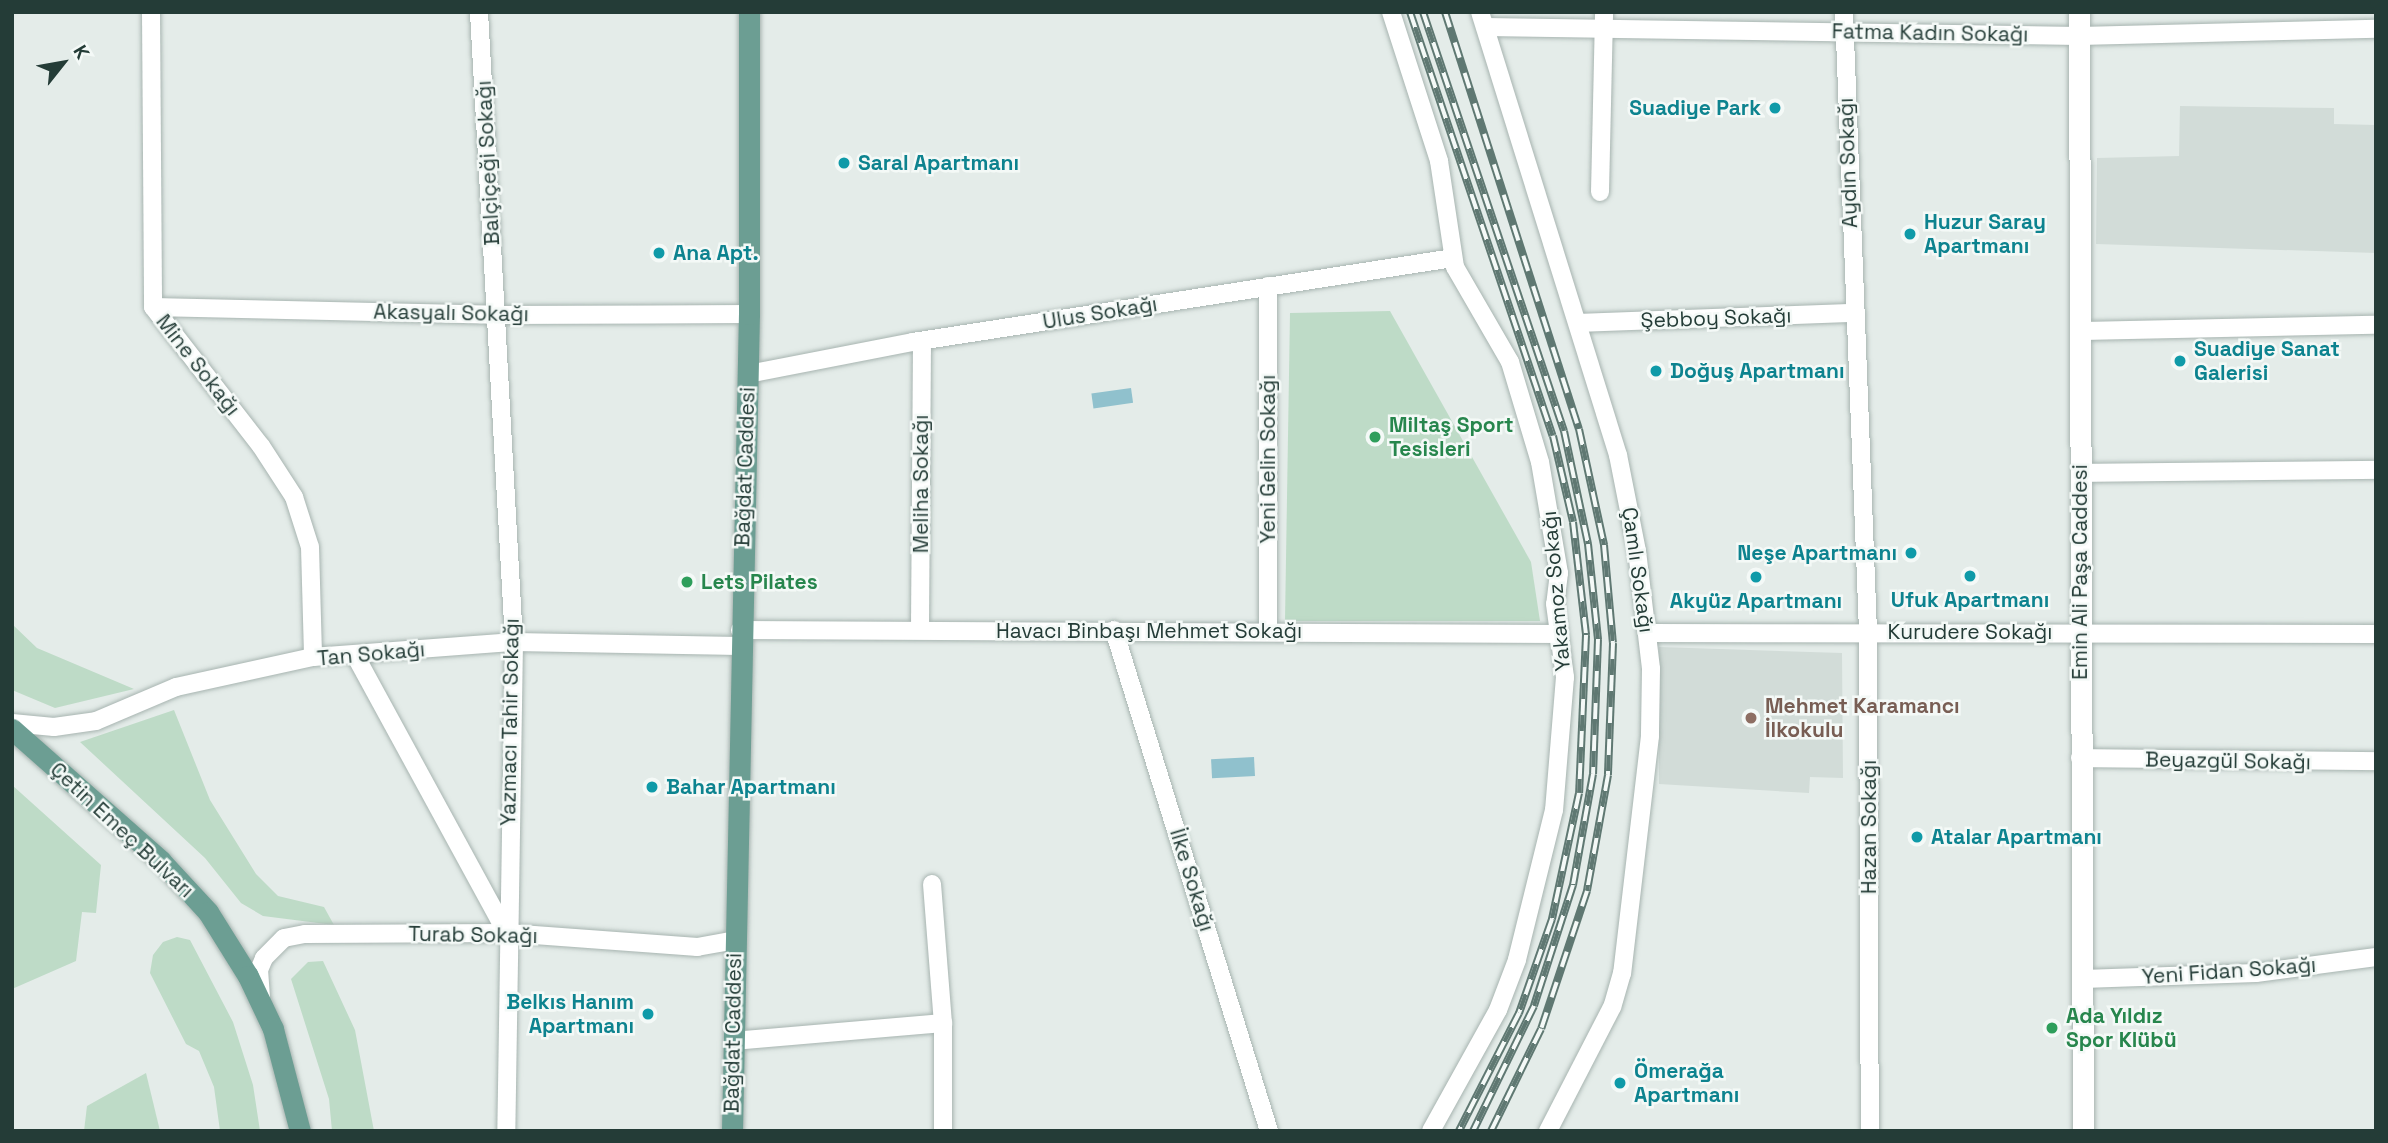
<!DOCTYPE html>
<html>
<head>
<meta charset="utf-8">
<style>
	body { margin:0 }
	#map { position:relative; width:2388px; height:1143px; overflow:hidden; background:#e4ece9; font-family:"Space Grotesk",sans-serif }
	div>[style] { position:absolute }
	[style*='--x'] { left:calc(var(--x)*1px); top:calc(var(--y)*1px); width:calc(var(--w)*1px); rotate:calc(var(--a)*1deg) }
	.built>* { inset:0; background:#d2dcd8 }
	.green>* { inset:0; background:#bedbc7 }
	.water>* { inset:0; background:#90c1cd; transform-origin:0 0 }
	.roads { filter:drop-shadow(0 0 2px #a7b4b0) drop-shadow(0 0 2px #a7b4b0) }
	.minor>* { height:18px; margin:-9px; padding:0 9px; transform-origin:9px; border-radius:9px; background:#fff }
	.tertiary>* { height:21px; margin:-10.5px; padding:0 10.5px; transform-origin:10.5px; border-radius:10.5px; background:#fff }
	.primary>* { height:21px; margin:-10.5px; padding:0 10.5px; transform-origin:10.5px; border-radius:10.5px; background:#6c9e93 }
	.rail>* { height:8px; margin-top:-4px; transform-origin:0; background:repeating-linear-gradient(90deg,#f4f9f7 0 16px,#5f7872 0 32px); box-sizing:border-box; border-block:2px solid #5f7872 }
	.dots>* { width:19px; height:19px; translate:-50% -50%; box-sizing:border-box; border:4px solid #f4f9f7; border-radius:50% }
	span { translate:-50% -50%; white-space:nowrap; text-align:center; line-height:1.15; -webkit-text-stroke:5px #f4f9f7; paint-order:stroke }
	.street-label { font-size:21px; color:#243c37 }
	.culture-label { font-size:21px; color:#0d838f; font-weight:700 }
	.right { translate:-100% -50%; text-align:right }
	.left { translate:0 -50%; text-align:left }
	.leisure-label { font-size:21px; color:#27864d; font-weight:700 }
	.education-label { font-size:21px; color:#785e54; font-weight:700 }
	.frame { position:absolute; inset:0; border:14px solid #243c37; pointer-events:none }
	.north { position:absolute; left:28px; top:28px; width:70px; height:70px; -webkit-text-stroke:5px #f4f9f7; paint-order:stroke; rotate:59deg; font-size:19px; font-weight:700; line-height:28px; text-align:center; color:#243c37 }
	.north::after { content:''; display:block; margin:auto; width:24px; height:32px; background:#243c37; clip-path:polygon(50% 0,100% 100%,50% 72%,0 100%) }
</style>
</head>
<body>
<div id="map">
	<div class="built">
		<div style="clip-path:polygon(2180px 106px,2334px 108px,2334px 124px,2376px 125px,2376px 253px,2096px 244px,2097px 158px,2179px 156px)"></div>
		<div style="clip-path:polygon(1659px 647px,1842px 653px,1843px 778px,1810px 777px,1809px 793px,1659px 784px)"></div>
	</div>
	<div class="green">
		<div style="clip-path:polygon(1390px 311px,1531px 562px,1540px 621px,1285px 621px,1290px 313px)"></div>
		<div style="clip-path:polygon(12px 624px,37px 648px,134px 689px,55px 708px,12px 690px)"></div>
		<div style="clip-path:polygon(174px 710px,210px 800px,256px 874px,278px 896px,324px 907px,334px 925px,263px 916px,241px 903px,205px 858px,80px 742px)"></div>
		<div style="clip-path:polygon(12px 785px,101px 865px,96px 913px,82px 912px,76px 961px,12px 989px)"></div>
		<div style="clip-path:polygon(177px 937px,190px 940px,233px 1022px,253px 1085px,260px 1131px,220px 1131px,214px 1087px,199px 1051px,186px 1044px,150px 973px,153px 955px,163px 942px)"></div>
		<div style="clip-path:polygon(323px 961px,355px 1030px,374px 1131px,332px 1131px,329px 1099px,291px 979px,308px 962px)"></div>
		<div style="clip-path:polygon(146px 1073px,160px 1131px,84px 1131px,87px 1106px)"></div>
	</div>
	<div class="water">
		<div style="left:1131px;top:388px;width:15px;height:40px;rotate:82deg"></div>
		<div style="left:1254px;top:757px;width:19px;height:43px;rotate:87deg"></div>
	</div>
	<div class="roads">
		<div class="minor">
			<div style="--x:151;--y:12;--w:295;--a:89.6"></div>
			<div style="--x:153;--y:307;--w:176;--a:52.2"></div>
			<div style="--x:261;--y:446;--w:61;--a:57.1"></div>
			<div style="--x:294;--y:497;--w:52;--a:72.3"></div>
			<div style="--x:310;--y:547;--w:110;--a:88.4"></div>
			<div style="--x:479;--y:12;--w:631;--a:86.82"></div>
			<div style="--x:514;--y:642;--w:489;--a:90.9"></div>
			<div style="--x:1391;--y:12;--w:157;--a:72.1"></div>
			<div style="--x:1439;--y:161;--w:107;--a:81.4"></div>
			<div style="--x:1455;--y:267;--w:110;--a:59.9"></div>
			<div style="--x:1510;--y:362;--w:104;--a:73.3"></div>
			<div style="--x:1540;--y:462;--w:113;--a:80.3"></div>
			<div style="--x:1559;--y:573;--w:31;--a:97"></div>
			<div style="--x:1555;--y:604;--w:74;--a:82.2"></div>
			<div style="--x:1565;--y:677;--w:133;--a:94.7"></div>
			<div style="--x:1554;--y:810;--w:154;--a:103.9"></div>
			<div style="--x:1517;--y:960;--w:53;--a:110.8"></div>
			<div style="--x:1498;--y:1010;--w:138;--a:119"></div>
			<div style="--x:1480;--y:12;--w:464;--a:72.7"></div>
			<div style="--x:1618;--y:455;--w:98;--a:78.8"></div>
			<div style="--x:1637;--y:551;--w:119;--a:83.2"></div>
			<div style="--x:1651;--y:669;--w:67;--a:90.9"></div>
			<div style="--x:1650;--y:736;--w:239;--a:96.7"></div>
			<div style="--x:1622;--y:973;--w:35;--a:106"></div>
			<div style="--x:1612;--y:1007;--w:140;--a:117.3"></div>
			<div style="--x:1844;--y:12;--w:620;--a:87.78"></div>
			<div style="--x:1868;--y:632;--w:499;--a:89.8"></div>
			<div style="--x:1485;--y:27;--w:594;--a:0.87"></div>
			<div style="--x:2079;--y:36;--w:297;--a:-1.4"></div>
			<div style="--x:1600;--y:192;--w:180;--a:-88.7"></div>
			<div style="--x:153;--y:307;--w:343;--a:1.3"></div>
			<div style="--x:496;--y:315;--w:253;--a:-0.2"></div>
			<div style="--x:1579;--y:323;--w:275;--a:-2.1"></div>
			<div style="--x:2080;--y:331;--w:296;--a:-1.2"></div>
			<div style="--x:748;--y:374;--w:168;--a:-11"></div>
			<div style="--x:913;--y:342;--w:546;--a:-8.84"></div>
			<div style="--x:2080;--y:473;--w:296;--a:-0.6"></div>
			<div style="--x:920;--y:628;--w:287;--a:-89.6"></div>
			<div style="--x:740;--y:630;--w:819;--a:0.28"></div>
			<div style="--x:1114;--y:630;--w:524;--a:72.81"></div>
			<div style="--x:1268;--y:631;--w:345;--a:-90"></div>
			<div style="--x:1648;--y:633;--w:728;--a:0.08"></div>
			<div style="--x:355;--y:655;--w:315;--a:61.4"></div>
			<div style="--x:12;--y:723;--w:42;--a:5.4"></div>
			<div style="--x:54;--y:727;--w:42;--a:-8.1"></div>
			<div style="--x:96;--y:721;--w:87;--a:-23"></div>
			<div style="--x:176;--y:687;--w:140;--a:-12.4"></div>
			<div style="--x:313;--y:657;--w:202;--a:-4.3"></div>
			<div style="--x:514;--y:642;--w:225;--a:1"></div>
			<div style="--x:2080;--y:758;--w:296;--a:0.6"></div>
			<div style="--x:932;--y:884;--w:139;--a:85.5"></div>
			<div style="--x:943;--y:1023;--w:108;--a:90"></div>
			<div style="--x:2083;--y:979;--w:173;--a:-2"></div>
			<div style="--x:2256;--y:973;--w:121;--a:-7.6"></div>
			<div style="--x:261;--y:998;--w:28;--a:-94"></div>
			<div style="--x:259;--y:970;--w:13;--a:-67"></div>
			<div style="--x:264;--y:958;--w:28;--a:-45"></div>
			<div style="--x:284;--y:938;--w:21;--a:-11"></div>
			<div style="--x:305;--y:934;--w:202;--a:-0.3"></div>
			<div style="--x:507;--y:933;--w:191;--a:4.2"></div>
			<div style="--x:697;--y:947;--w:39;--a:-10"></div>
			<div style="--x:733;--y:1041;--w:211;--a:-4.9"></div>
		</div>
		<div class="tertiary">
			<div style="--x:2079;--y:12;--w:1119;--a:89.8"></div>
		</div>
		<div class="primary">
			<div style="--x:12;--y:729;--w:198;--a:41.5"></div>
			<div style="--x:160;--y:860;--w:71;--a:47.3"></div>
			<div style="--x:208;--y:912;--w:75;--a:58"></div>
			<div style="--x:248;--y:976;--w:59;--a:64.7"></div>
			<div style="--x:273;--y:1029;--w:106;--a:75.2"></div>
			<div style="--x:732;--y:1131;--w:817;--a:-88.81"></div>
			<div style="--x:749;--y:314;--w:302;--a:-90"></div>
		</div>
	</div>
	<div class="rail">
		<div style="--x:1410;--y:12;--w:447;--a:71.4"></div>
		<div style="--x:1553;--y:436;--w:88;--a:76.9"></div>
		<div style="--x:1573;--y:522;--w:114;--a:83.4"></div>
		<div style="--x:1586;--y:635;--w:158;--a:92.5"></div>
		<div style="--x:1579;--y:793;--w:129;--a:102.1"></div>
		<div style="--x:1552;--y:919;--w:100;--a:109.3"></div>
		<div style="--x:1519;--y:1013;--w:132;--a:117"></div>
		<div style="--x:1423;--y:12;--w:442;--a:71.4"></div>
		<div style="--x:1564;--y:431;--w:116;--a:78"></div>
		<div style="--x:1588;--y:544;--w:96;--a:84"></div>
		<div style="--x:1598;--y:639;--w:135;--a:92.1"></div>
		<div style="--x:1593;--y:774;--w:113;--a:100.2"></div>
		<div style="--x:1573;--y:885;--w:127;--a:107.9"></div>
		<div style="--x:1534;--y:1006;--w:139;--a:116"></div>
		<div style="--x:1445;--y:12;--w:438;--a:72.2"></div>
		<div style="--x:1579;--y:429;--w:119;--a:77.8"></div>
		<div style="--x:1604;--y:545;--w:98;--a:84.8"></div>
		<div style="--x:1613;--y:643;--w:132;--a:92.2"></div>
		<div style="--x:1608;--y:775;--w:118;--a:100.3"></div>
		<div style="--x:1587;--y:891;--w:145;--a:108.4"></div>
		<div style="--x:1541;--y:1029;--w:114;--a:116.1"></div>
	</div>
	<div class="dots">
		<div style="left:1775px;top:108px;background:#0f9aa8"></div>
		<div style="left:844px;top:163px;background:#0f9aa8"></div>
		<div style="left:1910px;top:234px;background:#0f9aa8"></div>
		<div style="left:659px;top:253px;background:#0f9aa8"></div>
		<div style="left:2180px;top:361px;background:#0f9aa8"></div>
		<div style="left:1656px;top:371px;background:#0f9aa8"></div>
		<div style="left:1375px;top:437px;background:#2e9e5b"></div>
		<div style="left:1911px;top:553px;background:#0f9aa8"></div>
		<div style="left:1970px;top:576px;background:#0f9aa8"></div>
		<div style="left:1756px;top:577px;background:#0f9aa8"></div>
		<div style="left:687px;top:582px;background:#2e9e5b"></div>
		<div style="left:1751px;top:718px;background:#8d6e63"></div>
		<div style="left:652px;top:787px;background:#0f9aa8"></div>
		<div style="left:1917px;top:837px;background:#0f9aa8"></div>
		<div style="left:648px;top:1014px;background:#0f9aa8"></div>
		<div style="left:2052px;top:1028px;background:#2e9e5b"></div>
		<div style="left:1620px;top:1083px;background:#0f9aa8"></div>
	</div>
	<div class="street-label">
		<span style="left:1930px;top:33px;rotate:1deg">Fatma Kadın Sokağı</span>
		<span style="left:488px;top:163px;rotate:-93deg">Balçiçeği Sokağı</span>
		<span style="left:1848px;top:163px;rotate:-92deg">Aydın Sokağı</span>
		<span style="left:451px;top:313px;rotate:1deg">Akasyalı Sokağı</span>
		<span style="left:1100px;top:313px;rotate:-9deg">Ulus Sokağı</span>
		<span style="left:1716px;top:318px;rotate:-2deg">Şebboy Sokağı</span>
		<span style="left:198px;top:365px;rotate:52deg">Mine Sokağı</span>
		<span style="left:1268px;top:459px;rotate:-90deg">Yeni Gelin Sokağı</span>
		<span style="left:745px;top:467px;rotate:-88deg">Bağdat Caddesi</span>
		<span style="left:921px;top:484px;rotate:-90deg">Meliha Sokağı</span>
		<span style="left:1638px;top:570px;rotate:82deg">Çamlı Sokağı</span>
		<span style="left:2080px;top:572px;rotate:-90deg">Emin Ali Paşa Caddesi</span>
		<span style="left:1556px;top:591px;rotate:-95deg">Yakamoz Sokağı</span>
		<span style="left:1149px;top:631px">Havacı Binbaşı Mehmet Sokağı</span>
		<span style="left:1970px;top:632px">Kurudere Sokağı</span>
		<span style="left:371px;top:654px;rotate:-5deg">Tan Sokağı</span>
		<span style="left:510px;top:722px;rotate:-89deg">Yazmacı Tahir Sokağı</span>
		<span style="left:2228px;top:761px;rotate:1deg">Beyazgül Sokağı</span>
		<span style="left:1869px;top:827px;rotate:-90deg">Hazan Sokağı</span>
		<span style="left:122px;top:830px;rotate:43deg">Çetin Emeç Bulvarı</span>
		<span style="left:1192px;top:880px;rotate:73deg">İlke Sokağı</span>
		<span style="left:473px;top:935px;rotate:1deg">Turab Sokağı</span>
		<span style="left:2229px;top:971px;rotate:-4deg">Yeni Fidan Sokağı</span>
		<span style="left:733px;top:1033px;rotate:-89deg">Bağdat Caddesi</span>
	</div>
	<div class="culture-label">
		<span class="right" style="left:1761px;top:108px">Suadiye Park</span>
		<span class="left" style="left:858px;top:163px">Saral Apartmanı</span>
		<span class="left" style="left:1924px;top:234px">Huzur Saray<br>Apartmanı</span>
		<span class="left" style="left:673px;top:253px">Ana Apt.</span>
		<span class="left" style="left:2194px;top:361px">Suadiye Sanat<br>Galerisi</span>
		<span class="left" style="left:1670px;top:371px">Doğuş Apartmanı</span>
		<span class="right" style="left:1897px;top:553px">Neşe Apartmanı</span>
		<span style="left:1970px;top:600px">Ufuk Apartmanı</span>
		<span style="left:1756px;top:601px">Akyüz Apartmanı</span>
		<span class="left" style="left:666px;top:787px">Bahar Apartmanı</span>
		<span class="left" style="left:1931px;top:837px">Atalar Apartmanı</span>
		<span class="right" style="left:634px;top:1014px">Belkıs Hanım<br>Apartmanı</span>
		<span class="left" style="left:1634px;top:1083px">Ömerağa<br>Apartmanı</span>
	</div>
	<div class="leisure-label">
		<span class="left" style="left:1389px;top:437px">Miltaş Sport<br>Tesisleri</span>
		<span class="left" style="left:701px;top:582px">Lets Pilates</span>
		<span class="left" style="left:2066px;top:1028px">Ada Yıldız<br>Spor Klübü</span>
	</div>
	<div class="education-label">
		<span class="left" style="left:1765px;top:718px">Mehmet Karamancı<br>İlkokulu</span>
	</div>
	<div class="frame"></div>
	<div class="north">K</div>
</div>
</body>
</html>
